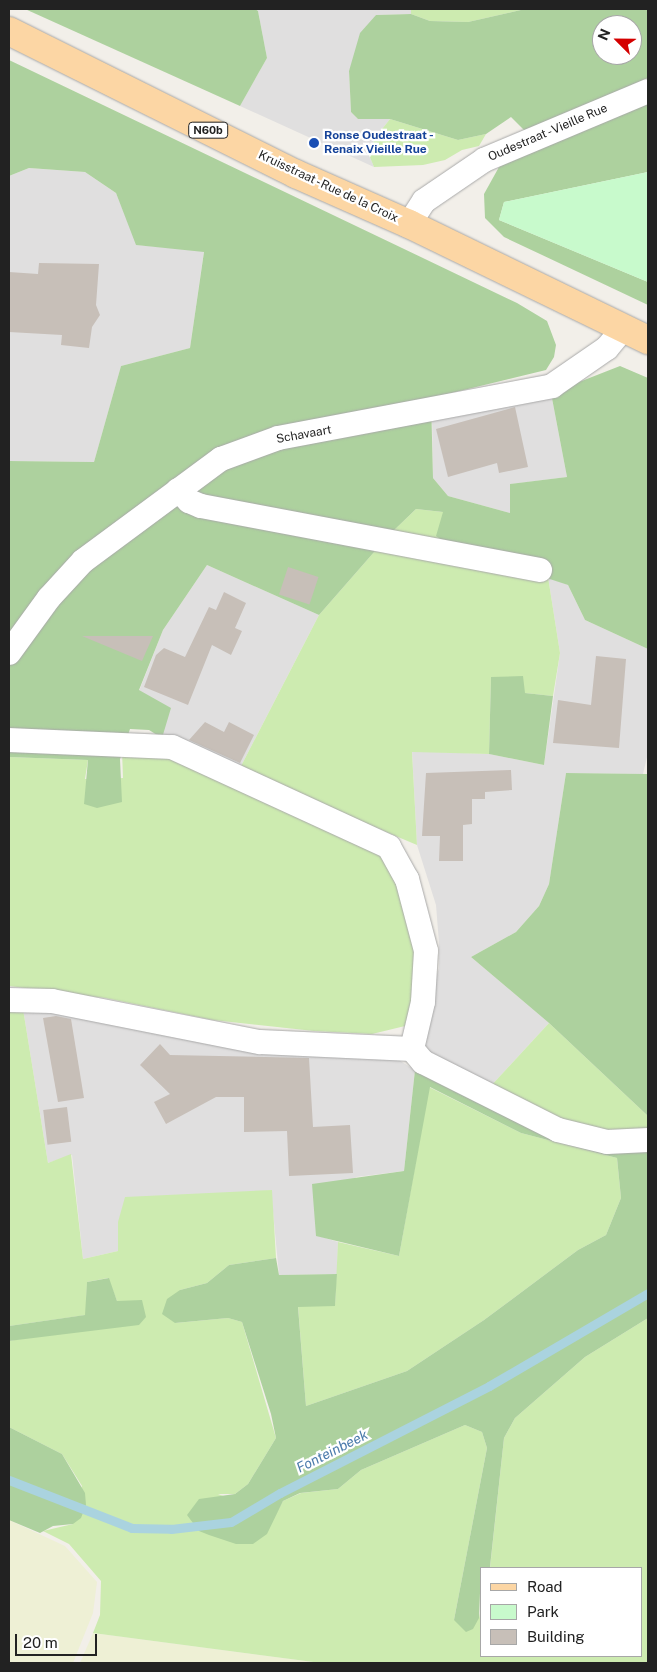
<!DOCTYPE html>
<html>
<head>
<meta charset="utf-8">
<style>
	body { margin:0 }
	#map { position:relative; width:657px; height:1672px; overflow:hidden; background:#f2efe9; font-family:"Public Sans",sans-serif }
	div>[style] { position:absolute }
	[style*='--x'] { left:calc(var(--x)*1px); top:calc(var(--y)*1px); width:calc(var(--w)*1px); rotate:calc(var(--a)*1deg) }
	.residential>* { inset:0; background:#e0dfdf }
	.farmland>* { inset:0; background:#eef0d5 }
	.grass>* { inset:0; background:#cdebb0 }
	.forest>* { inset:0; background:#add19e }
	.park>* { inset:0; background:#c8facc }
	.stream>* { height:9px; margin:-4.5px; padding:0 4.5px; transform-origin:4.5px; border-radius:4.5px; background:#aad3df }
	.building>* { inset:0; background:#c7bfb8; transform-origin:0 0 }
	.roads { filter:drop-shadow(0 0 1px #a9a9a9) drop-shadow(0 0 1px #a9a9a9) }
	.minor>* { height:24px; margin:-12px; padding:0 12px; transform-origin:12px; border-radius:12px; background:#fff }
	.primary>* { height:28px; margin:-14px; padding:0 14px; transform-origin:14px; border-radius:14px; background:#fcd6a4 }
	.dots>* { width:14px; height:14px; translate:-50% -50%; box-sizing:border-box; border:2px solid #fff; border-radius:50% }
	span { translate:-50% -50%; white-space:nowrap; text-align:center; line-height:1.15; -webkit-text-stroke:4.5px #fff; paint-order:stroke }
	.shield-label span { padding:1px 4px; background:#fff; border:1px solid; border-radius:4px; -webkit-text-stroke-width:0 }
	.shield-label { font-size:11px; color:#222; font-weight:700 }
	.street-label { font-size:12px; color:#222 }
	.transit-label { font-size:12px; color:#164399; font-weight:700 }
	.left { translate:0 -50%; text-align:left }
	.water-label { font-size:14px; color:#4a7aab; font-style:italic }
	.frame { position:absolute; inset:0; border:10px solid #222; pointer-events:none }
	.legend { position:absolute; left:480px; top:1567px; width:162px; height:90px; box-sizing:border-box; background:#fff; border:1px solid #a7a7a7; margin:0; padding:6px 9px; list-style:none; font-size:15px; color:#222 }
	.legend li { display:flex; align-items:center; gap:10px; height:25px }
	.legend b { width:25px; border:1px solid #a7a7a7 }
	.north { position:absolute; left:592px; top:15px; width:50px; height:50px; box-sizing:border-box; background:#fff; border:1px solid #a7a7a7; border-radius:50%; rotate:293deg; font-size:14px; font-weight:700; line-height:20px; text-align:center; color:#222 }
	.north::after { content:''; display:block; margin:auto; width:18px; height:22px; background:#d40000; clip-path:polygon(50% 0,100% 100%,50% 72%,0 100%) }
	.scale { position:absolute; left:15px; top:1634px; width:82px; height:22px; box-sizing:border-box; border:2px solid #222; border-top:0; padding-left:6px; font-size:15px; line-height:18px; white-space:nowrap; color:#222; -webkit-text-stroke:4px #fff; paint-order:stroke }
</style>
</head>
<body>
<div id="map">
	<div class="residential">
		<div style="clip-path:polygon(255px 9px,411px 9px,411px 14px,376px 15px,349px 71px,351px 112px,358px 119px,390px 119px,375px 138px,369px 155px,374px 167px,240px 106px,267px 58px,258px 11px)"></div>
		<div style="clip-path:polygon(29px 168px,85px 172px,116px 193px,137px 245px,204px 251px,190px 348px,121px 366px,94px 462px,9px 461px,9px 176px)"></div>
		<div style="clip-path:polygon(551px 393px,567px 477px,511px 484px,510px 513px,448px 496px,433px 478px,432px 416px)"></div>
		<div style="clip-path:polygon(207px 565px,319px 615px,239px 770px,162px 738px,139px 691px,163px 630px)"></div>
		<div style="clip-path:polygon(548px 577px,568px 585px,585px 620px,648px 649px,648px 753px,643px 774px,566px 773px,549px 884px,539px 906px,516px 932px,471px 957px,549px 1023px,489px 1088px,422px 1048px,428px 1005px,439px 968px,439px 943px,436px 905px,417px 845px,412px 751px,489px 754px,544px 765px,560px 653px)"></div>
		<div style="clip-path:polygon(23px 1009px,52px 1010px,139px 1026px,206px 1044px,392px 1056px,415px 1070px,404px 1171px,356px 1177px,316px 1235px,338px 1242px,337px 1274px,279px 1275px,271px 1190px,118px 1222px,118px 1251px,83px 1259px,72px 1155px,48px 1163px)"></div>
	</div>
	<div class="farmland">
		<div style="clip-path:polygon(9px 1520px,65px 1546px,97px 1582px,93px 1613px,73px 1663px,9px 1663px)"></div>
		<div style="clip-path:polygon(93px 1633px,321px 1663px,80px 1663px)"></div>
	</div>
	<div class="grass">
		<div style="clip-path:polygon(411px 9px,525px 9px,468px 22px,430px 21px,411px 14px)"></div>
		<div style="clip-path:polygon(390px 119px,458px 140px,486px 134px,479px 146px,462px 150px,445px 160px,423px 165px,374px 167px,369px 155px,375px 138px)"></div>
		<div style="clip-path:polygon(416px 509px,443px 512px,548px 577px,560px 653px,553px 696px,525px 693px,491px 677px,489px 754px,412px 752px,417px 845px,239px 770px,319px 615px,389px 535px)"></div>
		<div style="clip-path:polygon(122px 751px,156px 752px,357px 839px,396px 865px,422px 973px,405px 1026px,372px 1034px,314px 1031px,213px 1020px,105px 998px,9px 986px,9px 757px,88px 760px,85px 779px,123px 778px)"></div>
		<div style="clip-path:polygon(9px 1009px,23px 1009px,48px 1163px,71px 1154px,83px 1259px,118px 1251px,118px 1222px,125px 1197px,272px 1190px,276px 1258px,229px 1265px,207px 1283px,180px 1290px,175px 1323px,228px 1318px,242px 1322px,276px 1438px,248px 1484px,235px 1494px,218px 1494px,275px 1516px,283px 1501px,301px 1493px,338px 1489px,361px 1470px,465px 1425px,482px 1432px,487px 1448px,454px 1620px,479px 1618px,481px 1608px,481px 1656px,641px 1656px,641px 1568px,490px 1568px,504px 1438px,515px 1418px,585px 1357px,648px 1318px,648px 1663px,321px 1663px,93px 1633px,100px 1615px,101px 1581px,69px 1544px,43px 1531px,73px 1524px,82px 1486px,62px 1454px,9px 1427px,9px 1341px,55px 1333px,117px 1301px,108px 1278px,87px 1282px,86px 1315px,9px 1326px)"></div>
		<div style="clip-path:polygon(549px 1023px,648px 1116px,648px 1134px,598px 1134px,489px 1088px)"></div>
		<div style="clip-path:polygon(429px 1087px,521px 1133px,617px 1158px,621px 1198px,606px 1235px,578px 1250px,484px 1320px,407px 1371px,306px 1406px,298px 1306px,335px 1305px,338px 1242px,399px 1256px)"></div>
	</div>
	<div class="forest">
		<div style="clip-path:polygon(25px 9px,255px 9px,258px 11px,267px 58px,240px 106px)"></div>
		<div style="clip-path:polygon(evenodd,525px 9px,648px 9px,648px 172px,504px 202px,499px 220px,648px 282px,648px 305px,504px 237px,485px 218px,484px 194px,499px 167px,534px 140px,511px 117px,486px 134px,458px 140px,390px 119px,358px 119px,351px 112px,349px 71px,360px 33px,376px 15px,411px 14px,430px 21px,468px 22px,525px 9px,602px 25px,632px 25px,632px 55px,602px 55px,602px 25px)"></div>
		<div style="clip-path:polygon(9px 60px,517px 303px,547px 321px,556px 345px,554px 357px,546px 370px,431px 398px,433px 478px,448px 496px,510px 513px,510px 484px,567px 477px,551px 393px,620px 366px,648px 378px,648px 649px,585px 620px,568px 585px,452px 547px,436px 536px,443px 512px,416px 509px,389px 535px,319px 615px,207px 565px,163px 630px,139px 690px,171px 708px,162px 738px,149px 730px,130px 729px,120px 759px,122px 802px,97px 808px,84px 804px,88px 760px,9px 757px,9px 461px,94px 462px,121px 366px,190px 348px,204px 252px,136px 245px,116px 193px,85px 172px,29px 168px,9px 176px)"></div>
		<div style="clip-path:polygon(523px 676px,525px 693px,553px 696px,544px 765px,489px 754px,491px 677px)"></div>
		<div style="clip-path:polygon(566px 773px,648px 774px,648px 1116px,549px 1023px,471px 957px,516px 932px,539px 906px,549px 884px)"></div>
		<div style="clip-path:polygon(415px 1070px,648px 1149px,648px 1318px,585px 1357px,515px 1418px,504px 1438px,490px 1567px,481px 1568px,479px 1618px,473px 1629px,466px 1632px,454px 1620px,487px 1448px,482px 1432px,465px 1425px,361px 1470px,338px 1489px,300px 1493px,283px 1501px,267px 1534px,253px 1544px,236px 1544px,209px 1535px,199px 1531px,187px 1515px,199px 1499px,235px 1494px,248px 1484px,276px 1438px,271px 1414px,242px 1322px,228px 1318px,175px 1323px,162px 1314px,167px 1299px,180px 1290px,207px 1283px,229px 1265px,276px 1258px,279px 1275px,337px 1274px,335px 1306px,298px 1307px,306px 1406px,407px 1371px,484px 1320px,578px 1250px,606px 1235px,621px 1198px,617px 1158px,521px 1133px,430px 1087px,399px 1256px,316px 1236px,312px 1184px,404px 1171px)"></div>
		<div style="clip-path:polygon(109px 1278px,117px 1301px,142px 1300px,146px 1317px,139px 1325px,9px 1341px,9px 1326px,85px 1315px,87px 1282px)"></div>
		<div style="clip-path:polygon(9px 1427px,62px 1454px,85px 1493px,86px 1505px,81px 1518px,73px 1524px,53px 1526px,40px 1533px,9px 1520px)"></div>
	</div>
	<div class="park">
		<div style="clip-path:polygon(648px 172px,648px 282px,499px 220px,504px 202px)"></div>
	</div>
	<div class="stream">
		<div style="--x:9;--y:1480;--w:132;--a:21.3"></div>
		<div style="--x:132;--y:1528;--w:39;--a:1"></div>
		<div style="--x:171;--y:1529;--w:60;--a:-6.7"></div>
		<div style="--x:231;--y:1522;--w:57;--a:-30.6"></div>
		<div style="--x:280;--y:1493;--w:235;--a:-27.1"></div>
		<div style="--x:489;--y:1386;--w:184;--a:-30.3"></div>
	</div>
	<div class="building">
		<div style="clip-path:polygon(39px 263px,99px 264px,96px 305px,100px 315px,92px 327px,89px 348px,61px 345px,62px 335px,9px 332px,9px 272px,38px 274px)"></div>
		<div style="clip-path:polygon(515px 407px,528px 467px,499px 473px,497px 463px,448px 477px,436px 429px)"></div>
		<div style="left:288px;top:567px;width:32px;height:29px;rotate:18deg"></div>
		<div style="clip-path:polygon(224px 592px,246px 603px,235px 628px,242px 631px,231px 655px,212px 645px,188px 705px,144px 687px,156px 655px,164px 648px,185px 657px,209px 607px,216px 610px)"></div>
		<div style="clip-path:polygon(82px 636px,153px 636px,142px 661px)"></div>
		<div style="clip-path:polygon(596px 656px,626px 659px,619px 748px,553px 743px,558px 700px,591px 705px)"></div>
		<div style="clip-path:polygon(205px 722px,224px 732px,229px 722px,254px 735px,240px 763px,189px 740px)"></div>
		<div style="clip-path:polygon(511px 770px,512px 790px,485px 792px,485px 799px,472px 799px,472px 824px,463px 825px,463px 861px,439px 861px,440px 836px,422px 836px,426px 773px)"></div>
		<div style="clip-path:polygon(56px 1016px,71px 1019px,84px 1098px,58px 1102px,43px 1018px)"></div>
		<div style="clip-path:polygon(160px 1044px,170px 1055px,309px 1058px,313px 1127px,350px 1125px,353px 1173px,289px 1176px,287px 1131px,244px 1132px,244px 1097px,216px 1097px,166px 1124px,154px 1102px,170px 1094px,140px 1065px)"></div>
		<div style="left:67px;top:1107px;width:35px;height:24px;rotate:83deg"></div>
	</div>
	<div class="roads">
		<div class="minor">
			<div style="--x:409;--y:224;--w:27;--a:-57"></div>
			<div style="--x:424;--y:201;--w:73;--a:-34.3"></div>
			<div style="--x:484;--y:160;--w:178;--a:-22.8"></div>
			<div style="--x:178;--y:490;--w:16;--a:45"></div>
			<div style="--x:189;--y:501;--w:13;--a:23"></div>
			<div style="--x:201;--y:506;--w:345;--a:10.7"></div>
			<div style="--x:9;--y:653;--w:68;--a:-54"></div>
			<div style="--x:49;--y:598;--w:50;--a:-47.4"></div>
			<div style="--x:83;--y:561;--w:172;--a:-36.5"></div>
			<div style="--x:221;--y:459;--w:61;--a:-20.2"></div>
			<div style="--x:278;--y:438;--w:279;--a:-10.7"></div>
			<div style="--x:552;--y:386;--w:67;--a:-34.6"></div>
			<div style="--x:607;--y:348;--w:26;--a:-50"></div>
			<div style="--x:9;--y:740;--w:163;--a:2.5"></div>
			<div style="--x:172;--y:747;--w:239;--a:24.7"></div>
			<div style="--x:389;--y:847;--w:37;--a:61"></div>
			<div style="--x:407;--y:879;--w:74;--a:75.2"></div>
			<div style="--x:426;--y:951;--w:51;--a:93.4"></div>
			<div style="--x:423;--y:1002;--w:48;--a:103.2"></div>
			<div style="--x:9;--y:1000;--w:43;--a:1.3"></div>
			<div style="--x:52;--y:1001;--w:212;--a:11.2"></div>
			<div style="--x:260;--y:1042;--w:152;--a:2.6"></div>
			<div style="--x:412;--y:1049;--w:17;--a:50"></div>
			<div style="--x:423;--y:1062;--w:151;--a:26.7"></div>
			<div style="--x:558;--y:1130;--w:50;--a:13.8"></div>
			<div style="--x:607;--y:1142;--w:41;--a:-2.8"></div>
		</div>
		<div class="primary">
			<div style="--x:9;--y:31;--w:321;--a:26.5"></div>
			<div style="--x:296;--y:174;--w:124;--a:23.9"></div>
			<div style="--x:409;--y:224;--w:266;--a:25.9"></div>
		</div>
	</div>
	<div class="dots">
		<div style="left:314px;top:143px;background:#1a4fb4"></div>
	</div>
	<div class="shield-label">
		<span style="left:208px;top:130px">N60b</span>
	</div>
	<div class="street-label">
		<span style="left:548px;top:133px;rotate:-23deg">Oudestraat - Vieille Rue</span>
		<span style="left:328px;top:187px;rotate:25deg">Kruisstraat - Rue de la Croix</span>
		<span style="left:304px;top:435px;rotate:-10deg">Schavaart</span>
	</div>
	<div class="transit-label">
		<span class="left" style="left:324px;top:143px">Ronse Oudestraat -<br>Renaix Vieille Rue</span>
	</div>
	<div class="water-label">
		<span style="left:332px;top:1451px;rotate:-27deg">Fonteinbeek</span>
	</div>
	<div class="frame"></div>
	<ul class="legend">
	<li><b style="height:6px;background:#fcd6a4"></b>Road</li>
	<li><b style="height:14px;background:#c8facc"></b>Park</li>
	<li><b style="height:14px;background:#c7bfb8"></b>Building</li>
	</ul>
	<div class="north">N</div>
	<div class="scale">20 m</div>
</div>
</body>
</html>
